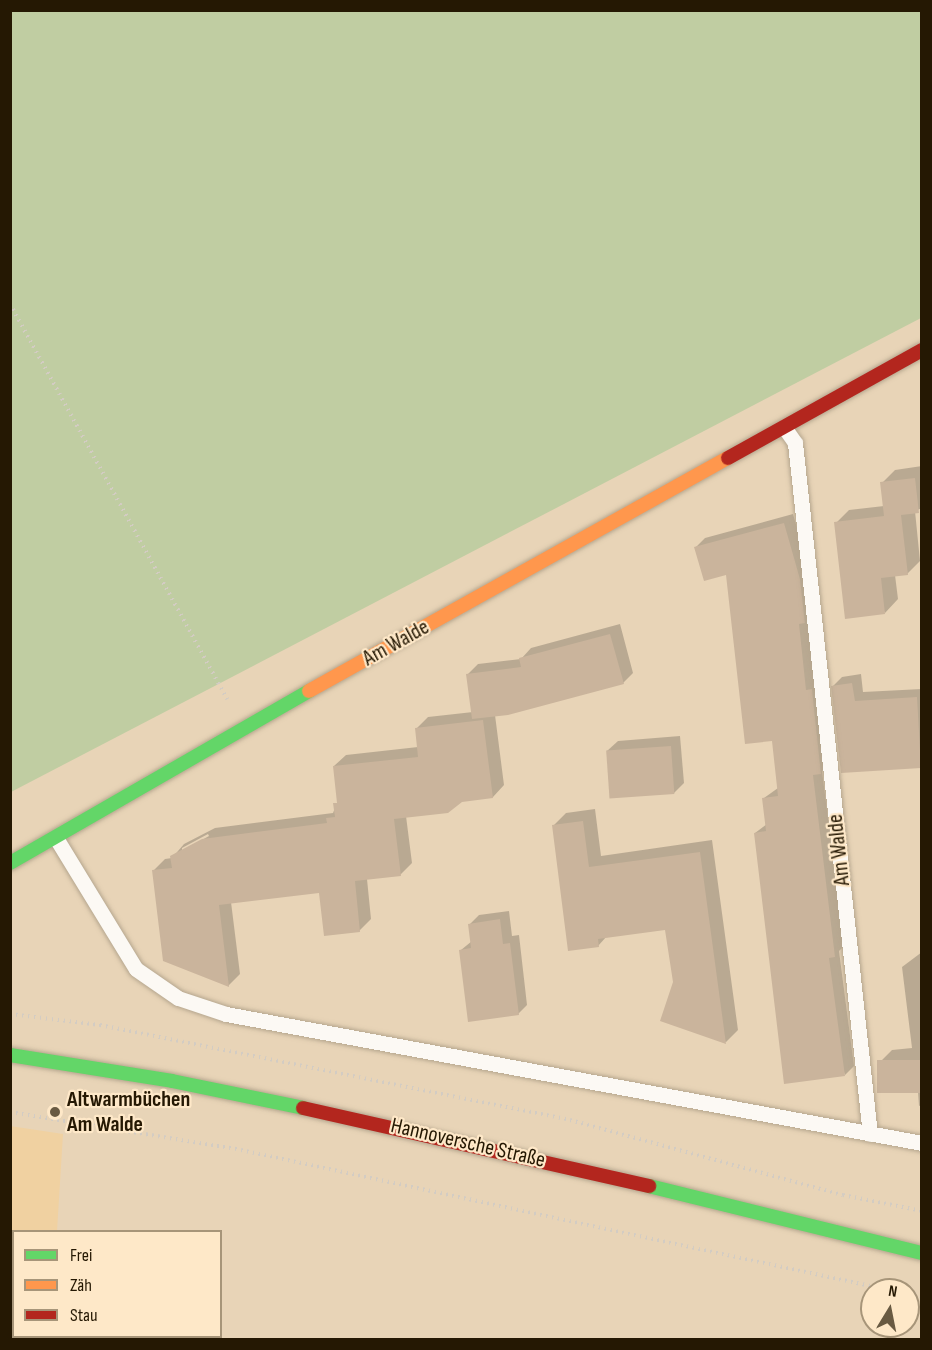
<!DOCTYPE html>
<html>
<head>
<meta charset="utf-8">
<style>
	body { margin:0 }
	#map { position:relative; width:932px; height:1350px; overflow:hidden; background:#e8d4b7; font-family:"Sofia Sans Condensed",sans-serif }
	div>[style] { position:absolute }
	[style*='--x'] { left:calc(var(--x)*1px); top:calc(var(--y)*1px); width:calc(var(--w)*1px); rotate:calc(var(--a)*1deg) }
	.built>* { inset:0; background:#f0d1a1 }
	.green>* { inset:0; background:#c0cda2 }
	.shadow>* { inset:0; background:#0003 }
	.building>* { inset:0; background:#cab49c; transform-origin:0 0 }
	.path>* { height:4px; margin-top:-2px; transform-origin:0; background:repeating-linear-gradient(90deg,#d3ccc3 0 1.5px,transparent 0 6px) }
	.roads { filter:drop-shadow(0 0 2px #b5a68e) drop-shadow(0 0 2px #b5a68e) }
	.lane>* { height:15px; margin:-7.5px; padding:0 7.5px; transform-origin:7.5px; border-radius:7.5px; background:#fcf9f4 }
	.fast>* { height:14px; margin:-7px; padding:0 7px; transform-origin:7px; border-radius:7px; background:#63d668 }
	.slow>* { height:14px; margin:-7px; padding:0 7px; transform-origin:7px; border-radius:7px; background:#ff974d }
	.jam>* { height:14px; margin:-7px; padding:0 7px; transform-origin:7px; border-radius:7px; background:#b3261e }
	.dots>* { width:16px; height:16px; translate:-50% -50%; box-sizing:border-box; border:3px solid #fee8c8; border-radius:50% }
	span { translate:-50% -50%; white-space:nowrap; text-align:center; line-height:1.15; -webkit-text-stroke:4.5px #fee8c8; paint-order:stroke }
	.street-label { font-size:22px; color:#251803 }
	.poi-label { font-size:22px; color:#251803; font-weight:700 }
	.left { translate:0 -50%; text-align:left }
	.frame { position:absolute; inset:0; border:12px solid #251803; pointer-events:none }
	.legend { position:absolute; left:12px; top:1230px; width:210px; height:108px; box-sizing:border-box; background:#fee8c8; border:2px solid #a79579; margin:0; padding:8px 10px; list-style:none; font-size:18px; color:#251803 }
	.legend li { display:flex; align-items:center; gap:12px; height:30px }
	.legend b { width:30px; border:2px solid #a79579 }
	.north { position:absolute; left:860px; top:1278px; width:60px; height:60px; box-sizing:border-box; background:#fee8c8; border:2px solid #a79579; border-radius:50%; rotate:10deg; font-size:16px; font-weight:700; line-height:24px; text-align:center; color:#251803 }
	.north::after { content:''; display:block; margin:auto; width:21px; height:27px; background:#695a42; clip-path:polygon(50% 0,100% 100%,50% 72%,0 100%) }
</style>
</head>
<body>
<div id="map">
	<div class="built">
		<div style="clip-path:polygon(10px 1126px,63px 1134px,57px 1231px,14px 1232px,14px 1336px,51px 1337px,51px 1339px,11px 1339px)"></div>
	</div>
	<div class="green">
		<div style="clip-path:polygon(11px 10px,921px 11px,921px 318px,11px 792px)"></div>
	</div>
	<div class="shadow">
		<div style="clip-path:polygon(922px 466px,922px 508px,915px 511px,920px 561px,907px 574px,895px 575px,898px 599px,885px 613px,836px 523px,849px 510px,884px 506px,882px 483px,895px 470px)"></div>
		<div style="clip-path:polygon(793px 514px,809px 569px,830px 763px,822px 771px,844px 946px,839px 951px,854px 1066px,845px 1075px,755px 833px,767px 824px,764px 798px,778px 788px,773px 739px,727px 573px,696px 547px,705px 538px)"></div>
		<div style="clip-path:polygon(evenodd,620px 624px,633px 673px,623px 683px,495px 715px,504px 785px,493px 797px,462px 801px,406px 816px,412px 863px,400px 875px,367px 879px,371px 919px,359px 931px,320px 891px,231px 902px,240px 974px,228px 986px,153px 871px,165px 859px,172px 858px,184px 844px,215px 828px,333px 813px,338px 800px,334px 766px,346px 755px,418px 747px,416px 729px,428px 717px,473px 712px,468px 674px,478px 664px,521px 659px,531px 648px,620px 624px,208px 834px,209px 836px,182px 851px,182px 848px,208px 834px)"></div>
		<div style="clip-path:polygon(861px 674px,863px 692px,922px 689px,921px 766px,842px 771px,833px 686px,842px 677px)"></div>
		<div style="clip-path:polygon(680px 736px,684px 783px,674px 793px,607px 751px,618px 741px)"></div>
		<div style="clip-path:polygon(595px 809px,601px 856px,712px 840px,738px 1030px,726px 1042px,662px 1020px,674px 982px,667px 928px,607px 936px,598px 946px,554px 825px,566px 813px)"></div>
		<div style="clip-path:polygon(509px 911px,512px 936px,519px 935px,527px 1005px,518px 1014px,461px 950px,472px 941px,470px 924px,479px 915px)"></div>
		<div style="clip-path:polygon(922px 952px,922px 1105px,919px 1106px,918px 1092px,878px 1064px,892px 1050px,912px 1048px,902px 967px)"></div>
	</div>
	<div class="building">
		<div style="clip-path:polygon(915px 478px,919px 513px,901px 515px,908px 575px,881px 578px,885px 614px,845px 619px,834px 522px,884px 516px,880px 482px)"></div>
		<div style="clip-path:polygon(784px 523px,800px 579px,805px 623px,799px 624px,806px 690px,812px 689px,821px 774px,813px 775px,835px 957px,829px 958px,845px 1076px,784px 1084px,754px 833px,766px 831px,762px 798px,778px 796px,772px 741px,745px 744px,726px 575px,704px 581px,694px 547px)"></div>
		<div style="clip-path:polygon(610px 634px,624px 684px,508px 715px,472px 719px,466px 674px,521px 667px,519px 658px)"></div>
		<div style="clip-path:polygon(852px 683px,855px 701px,917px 697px,921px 768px,841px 773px,831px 686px)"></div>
		<div style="clip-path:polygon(483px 720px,493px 798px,462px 802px,448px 813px,394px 819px,401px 876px,355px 881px,360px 932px,324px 936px,319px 893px,219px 905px,229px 987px,163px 961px,152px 870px,172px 868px,170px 856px,202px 839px,327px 823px,326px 818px,335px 817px,333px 803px,337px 803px,333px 766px,418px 757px,415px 728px)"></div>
		<div style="left:671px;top:746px;width:48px;height:65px;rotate:86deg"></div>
		<div style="clip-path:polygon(583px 821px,589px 867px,700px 852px,726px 1044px,660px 1021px,673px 982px,665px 930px,598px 939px,599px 947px,568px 951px,552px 825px)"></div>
		<div style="clip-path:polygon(500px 919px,503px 944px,510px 943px,519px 1015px,468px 1022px,459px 950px,471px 948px,468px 924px)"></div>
		<div style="left:921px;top:1060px;width:33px;height:44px;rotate:90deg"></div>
	</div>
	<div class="path">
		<div style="--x:10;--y:304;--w:451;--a:61.2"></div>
		<div style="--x:10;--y:1014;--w:91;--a:7"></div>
		<div style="--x:100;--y:1025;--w:480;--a:11.4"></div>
		<div style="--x:570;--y:1120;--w:283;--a:15.4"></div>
		<div style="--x:843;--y:1195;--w:81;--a:11.4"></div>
		<div style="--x:10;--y:1112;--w:234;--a:9.3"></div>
		<div style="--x:241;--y:1150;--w:663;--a:12.19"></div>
		<div style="--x:908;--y:1293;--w:14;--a:12"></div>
	</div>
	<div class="roads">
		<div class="lane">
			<div style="--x:784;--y:427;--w:19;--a:55"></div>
			<div style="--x:795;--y:443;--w:695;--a:83.81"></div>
			<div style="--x:56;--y:838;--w:153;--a:58.6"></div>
			<div style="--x:136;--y:969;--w:51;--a:34.6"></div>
			<div style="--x:178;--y:998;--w:51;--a:18.4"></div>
			<div style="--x:226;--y:1014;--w:708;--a:10.5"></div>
		</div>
		<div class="fast">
			<div style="--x:10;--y:863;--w:345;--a:-29.9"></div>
			<div style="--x:10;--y:1055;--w:164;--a:9.1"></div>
			<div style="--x:172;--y:1081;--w:134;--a:11.6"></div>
			<div style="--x:649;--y:1186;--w:281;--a:13.8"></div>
		</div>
		<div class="slow">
			<div style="--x:309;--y:691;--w:479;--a:-29.1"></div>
		</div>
		<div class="jam">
			<div style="--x:728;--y:458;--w:222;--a:-29.1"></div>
			<div style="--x:303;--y:1108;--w:355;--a:12.7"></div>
		</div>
	</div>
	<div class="dots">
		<div style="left:55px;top:1112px;background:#695a42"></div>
	</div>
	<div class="street-label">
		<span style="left:396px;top:643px;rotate:-29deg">Am Walde</span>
		<span style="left:839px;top:850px;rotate:-96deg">Am Walde</span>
		<span style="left:468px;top:1143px;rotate:13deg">Hannoversche Straße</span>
	</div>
	<div class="poi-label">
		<span class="left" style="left:67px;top:1112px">Altwarmbüchen<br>Am Walde</span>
	</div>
	<div class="frame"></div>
	<ul class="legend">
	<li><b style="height:8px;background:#63d668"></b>Frei</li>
	<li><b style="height:8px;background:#ff974d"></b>Zäh</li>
	<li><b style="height:8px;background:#b3261e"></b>Stau</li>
	</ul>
	<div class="north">N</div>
</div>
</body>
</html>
